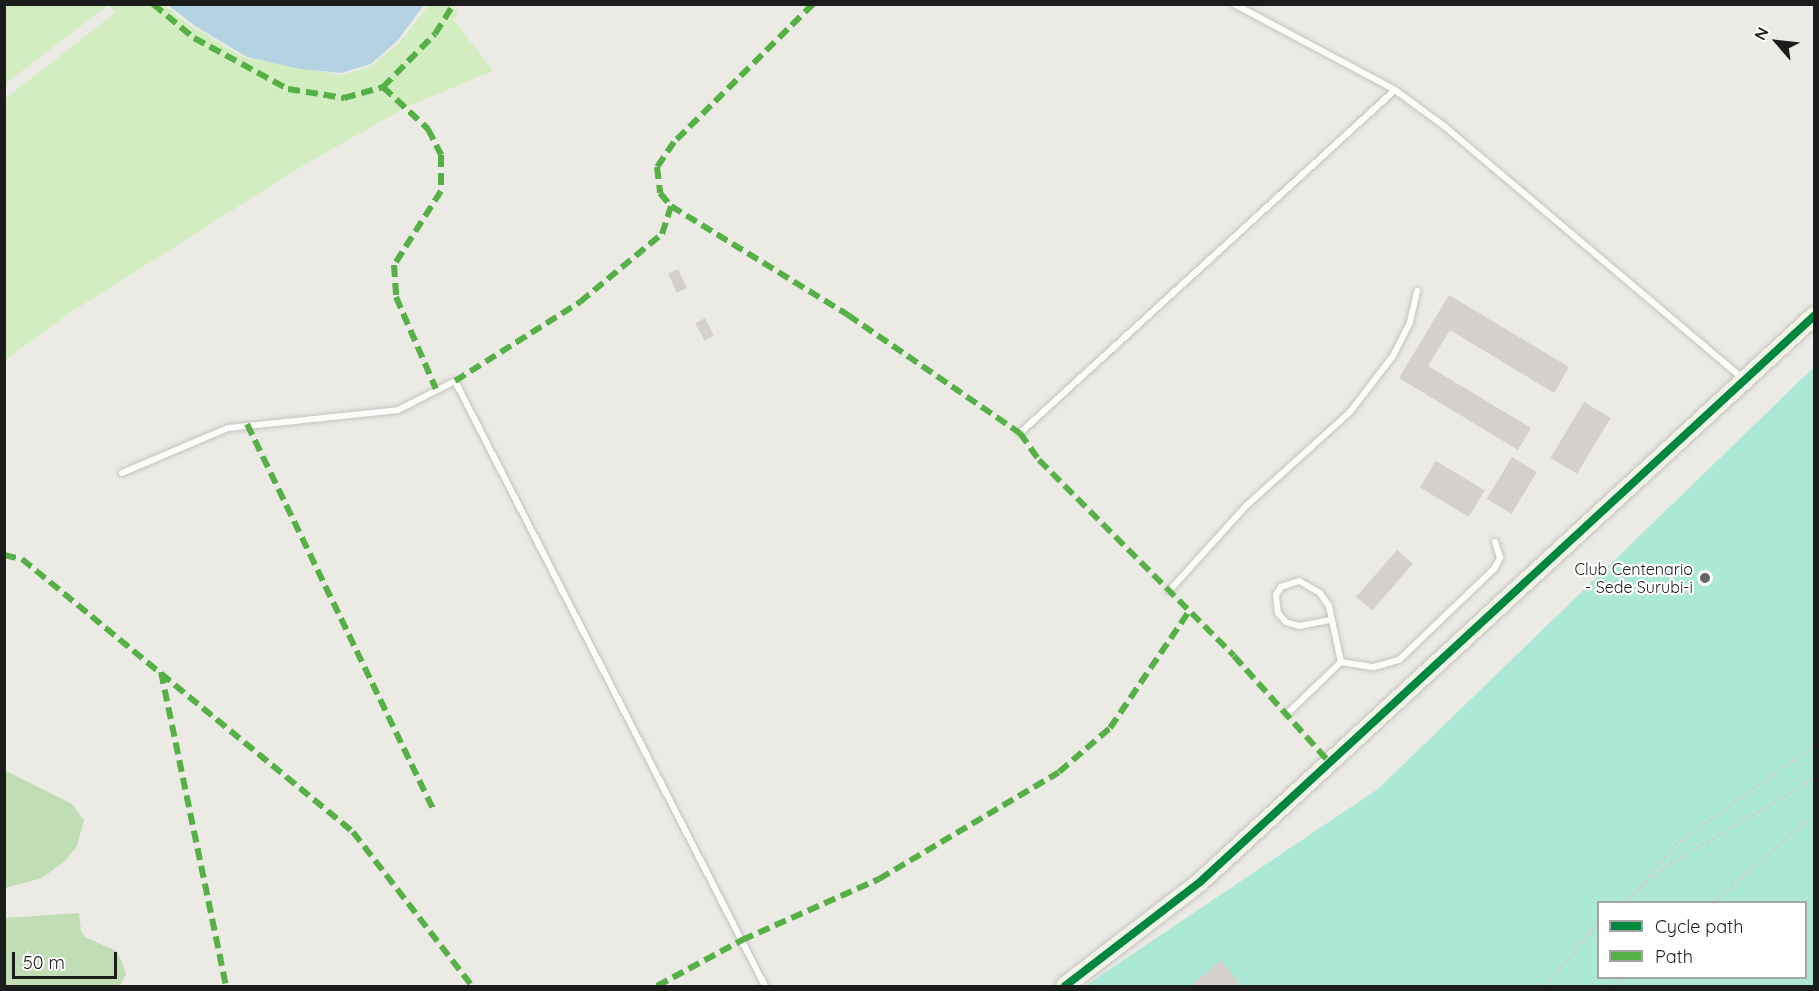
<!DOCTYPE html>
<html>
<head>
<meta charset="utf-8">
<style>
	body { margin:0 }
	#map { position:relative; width:1819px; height:991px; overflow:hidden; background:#eceae4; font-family:Quicksand,sans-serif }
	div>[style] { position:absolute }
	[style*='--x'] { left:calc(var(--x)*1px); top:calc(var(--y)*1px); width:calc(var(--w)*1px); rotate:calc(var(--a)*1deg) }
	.grass>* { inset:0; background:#d2edbf }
	.forest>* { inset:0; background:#c0ddb6 }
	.pitch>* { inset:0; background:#abe8d5 }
	.water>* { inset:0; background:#b4d3e2 }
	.building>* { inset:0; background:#d4d1cc; transform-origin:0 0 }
	.path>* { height:2px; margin-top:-1px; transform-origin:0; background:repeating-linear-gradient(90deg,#d7c9c3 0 3px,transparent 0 6px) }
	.roads { filter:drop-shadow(0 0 2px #c4c3c0) drop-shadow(0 0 2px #c4c3c0) }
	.lane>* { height:6px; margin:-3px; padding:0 3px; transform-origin:3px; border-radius:3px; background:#fcfcfb }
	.secondary>* { height:18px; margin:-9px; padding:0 9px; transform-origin:9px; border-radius:9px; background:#f1f3e8 }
	.quiet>* { height:6px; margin-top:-3px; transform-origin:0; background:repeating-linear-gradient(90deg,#55b145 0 12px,transparent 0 18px) }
	.cycleway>* { height:8px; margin:-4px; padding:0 4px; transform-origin:4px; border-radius:4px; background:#00873e }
	.dots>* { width:16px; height:16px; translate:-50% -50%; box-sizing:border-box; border:3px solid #fff; border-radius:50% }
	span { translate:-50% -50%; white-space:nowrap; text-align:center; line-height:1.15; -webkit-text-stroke:4.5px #fff; paint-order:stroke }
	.poi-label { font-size:16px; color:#1c1c1c }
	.right { translate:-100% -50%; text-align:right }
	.frame { position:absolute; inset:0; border:6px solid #1c1c1c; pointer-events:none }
	.legend { position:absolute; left:1597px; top:901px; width:210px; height:78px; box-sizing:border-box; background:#fff; border:2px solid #a4a4a4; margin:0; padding:8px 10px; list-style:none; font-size:18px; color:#1c1c1c }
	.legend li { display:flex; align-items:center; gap:12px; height:30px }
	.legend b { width:30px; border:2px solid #a4a4a4 }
	.north { position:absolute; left:1747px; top:12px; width:60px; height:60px; -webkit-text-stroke:4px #fff; paint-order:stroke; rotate:298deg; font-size:16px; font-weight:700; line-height:24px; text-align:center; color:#1c1c1c }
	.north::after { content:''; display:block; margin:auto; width:21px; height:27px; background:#1c1c1c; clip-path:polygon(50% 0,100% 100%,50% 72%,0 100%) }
	.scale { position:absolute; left:12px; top:952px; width:105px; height:27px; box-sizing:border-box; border:3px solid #1c1c1c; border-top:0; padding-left:8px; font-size:18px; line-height:21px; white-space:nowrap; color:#1c1c1c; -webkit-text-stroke:4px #fff; paint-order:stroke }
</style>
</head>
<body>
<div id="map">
	<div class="grass">
		<div style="clip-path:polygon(5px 4px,108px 4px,108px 5px,5px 84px)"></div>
		<div style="clip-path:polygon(109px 5px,164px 5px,189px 25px,245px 58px,341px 75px,370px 67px,399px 43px,429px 5px,450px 5px,458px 13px,453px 19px,493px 71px,408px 106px,304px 165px,68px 314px,5px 360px,5px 99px,115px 13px)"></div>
	</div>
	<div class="forest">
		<div style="clip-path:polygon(4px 770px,72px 804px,84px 820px,77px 846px,65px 861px,42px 878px,5px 888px)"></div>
		<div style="clip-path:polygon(79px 913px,81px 931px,85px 937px,116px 951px,122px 962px,126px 974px,120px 986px,5px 986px,5px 918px)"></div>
	</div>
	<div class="pitch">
		<div style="clip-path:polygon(evenodd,1814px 367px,1814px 986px,1085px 986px,1378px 789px,1814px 367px,1598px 902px,1806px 902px,1806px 978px,1598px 978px,1598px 902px)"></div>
	</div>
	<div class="water">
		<div style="clip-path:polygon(168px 5px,424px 5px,398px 40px,371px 64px,341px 73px,300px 69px,247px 57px,195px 26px)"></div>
	</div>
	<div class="building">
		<div style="left:678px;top:269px;width:21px;height:11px;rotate:65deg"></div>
		<div style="clip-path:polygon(1449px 295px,1569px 367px,1554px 393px,1450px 330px,1428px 366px,1531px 428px,1518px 450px,1399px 378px)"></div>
		<div style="left:705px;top:318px;width:20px;height:11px;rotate:63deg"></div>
		<div style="left:1584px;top:402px;width:31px;height:65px;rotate:31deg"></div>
		<div style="left:1512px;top:457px;width:29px;height:49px;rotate:31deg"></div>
		<div style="left:1436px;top:461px;width:57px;height:31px;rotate:31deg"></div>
		<div style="left:1397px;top:550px;width:21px;height:62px;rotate:41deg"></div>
		<div style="clip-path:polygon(1221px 960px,1239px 982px,1233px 987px,1189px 987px)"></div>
	</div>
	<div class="path">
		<div style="--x:1642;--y:887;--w:30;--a:-41"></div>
		<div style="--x:1665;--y:867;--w:173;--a:-30.6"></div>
		<div style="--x:1637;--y:891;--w:60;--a:-50.4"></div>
		<div style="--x:1675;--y:845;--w:171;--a:-35.5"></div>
		<div style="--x:1623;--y:902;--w:18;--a:-38"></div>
		<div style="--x:1713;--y:902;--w:133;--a:-40.7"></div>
		<div style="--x:1546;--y:986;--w:82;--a:-50.5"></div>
		<div style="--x:1610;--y:986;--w:14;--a:-36"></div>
	</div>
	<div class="roads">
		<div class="lane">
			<div style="--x:1234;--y:4;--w:183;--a:28.1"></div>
			<div style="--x:1395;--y:90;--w:61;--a:36.3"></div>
			<div style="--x:1444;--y:126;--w:390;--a:40.2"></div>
			<div style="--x:1020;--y:433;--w:508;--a:-42.45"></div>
			<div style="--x:122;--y:473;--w:115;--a:-23"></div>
			<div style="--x:228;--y:428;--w:171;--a:-6"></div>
			<div style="--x:398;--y:410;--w:64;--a:-27"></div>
			<div style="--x:455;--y:381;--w:680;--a:62.87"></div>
			<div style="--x:1169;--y:591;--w:115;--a:-47.8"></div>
			<div style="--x:1246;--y:506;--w:140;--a:-42.1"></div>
			<div style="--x:1350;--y:412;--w:71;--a:-52.5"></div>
			<div style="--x:1393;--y:356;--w:38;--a:-63"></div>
			<div style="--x:1410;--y:322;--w:32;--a:-77"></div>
			<div style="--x:1341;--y:662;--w:33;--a:9"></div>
			<div style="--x:1374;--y:667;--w:26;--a:-16"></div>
			<div style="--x:1399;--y:660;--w:132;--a:-43.8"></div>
			<div style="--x:1494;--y:569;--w:13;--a:-61"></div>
			<div style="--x:1500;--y:558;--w:17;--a:-107"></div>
			<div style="--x:1288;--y:713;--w:74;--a:-43.9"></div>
			<div style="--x:1341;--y:662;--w:57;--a:-102.1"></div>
			<div style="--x:1329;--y:606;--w:16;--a:-125"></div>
			<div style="--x:1320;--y:593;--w:24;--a:-150"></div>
			<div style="--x:1299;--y:581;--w:19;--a:162"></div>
			<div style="--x:1281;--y:587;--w:9;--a:122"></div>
			<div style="--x:1276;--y:595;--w:18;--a:84"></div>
			<div style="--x:1278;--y:613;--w:12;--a:48"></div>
			<div style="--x:1286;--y:622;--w:14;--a:17"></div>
			<div style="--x:1299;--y:626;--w:31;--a:-11"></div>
		</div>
		<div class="secondary">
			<div style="--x:1065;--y:986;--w:170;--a:-37.6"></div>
			<div style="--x:1200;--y:882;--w:835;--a:-42.67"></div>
		</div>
	</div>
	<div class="quiet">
		<div style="--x:153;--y:4;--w:53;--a:39.7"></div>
		<div style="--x:194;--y:38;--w:107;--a:28.5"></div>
		<div style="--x:288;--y:89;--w:57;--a:9.1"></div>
		<div style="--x:344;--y:98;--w:41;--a:-15.8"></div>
		<div style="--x:383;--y:87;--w:62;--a:43"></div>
		<div style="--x:428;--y:129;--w:29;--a:63"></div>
		<div style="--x:441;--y:155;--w:36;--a:90"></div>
		<div style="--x:441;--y:191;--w:88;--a:122.4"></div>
		<div style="--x:394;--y:265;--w:32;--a:86"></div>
		<div style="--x:396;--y:297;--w:100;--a:66.5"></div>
		<div style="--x:813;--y:4;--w:196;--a:135.2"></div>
		<div style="--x:674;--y:142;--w:30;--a:124"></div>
		<div style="--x:657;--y:167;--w:26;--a:83"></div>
		<div style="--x:660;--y:193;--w:17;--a:50"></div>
		<div style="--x:671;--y:206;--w:208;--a:31.6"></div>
		<div style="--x:848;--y:315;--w:209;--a:34.5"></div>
		<div style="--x:1020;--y:433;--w:33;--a:55"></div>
		<div style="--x:1039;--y:460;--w:276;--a:45.1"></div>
		<div style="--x:1234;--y:656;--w:144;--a:48.1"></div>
		<div style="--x:383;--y:87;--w:74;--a:-45.5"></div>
		<div style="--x:435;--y:34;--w:36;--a:-58"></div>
		<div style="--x:455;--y:381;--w:148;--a:-32.3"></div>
		<div style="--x:580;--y:302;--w:107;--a:-39.7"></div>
		<div style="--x:662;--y:234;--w:29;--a:-72"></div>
		<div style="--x:247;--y:424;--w:427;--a:64.2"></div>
		<div style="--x:4;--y:555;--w:18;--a:13"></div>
		<div style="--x:22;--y:559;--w:429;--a:39.5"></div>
		<div style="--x:353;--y:832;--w:195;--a:52.3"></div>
		<div style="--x:161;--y:672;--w:321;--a:78.3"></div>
		<div style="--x:657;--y:986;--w:97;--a:-28.4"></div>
		<div style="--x:742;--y:940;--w:150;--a:-24"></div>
		<div style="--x:879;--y:879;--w:209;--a:-30.7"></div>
		<div style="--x:1059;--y:772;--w:67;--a:-40.8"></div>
		<div style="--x:1110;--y:728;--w:139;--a:-55.9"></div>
	</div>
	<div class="cycleway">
		<div style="--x:1065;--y:986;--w:170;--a:-37.6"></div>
		<div style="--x:1200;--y:882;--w:835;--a:-42.67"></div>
	</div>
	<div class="dots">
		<div style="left:1705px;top:578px;background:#656462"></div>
	</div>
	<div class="poi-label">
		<span class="right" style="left:1693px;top:578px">Club Centenario<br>- Sede Surubi-i</span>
	</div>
	<div class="frame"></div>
	<ul class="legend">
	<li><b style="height:8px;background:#00873e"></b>Cycle path</li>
	<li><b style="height:8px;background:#55b145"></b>Path</li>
	</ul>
	<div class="north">N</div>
	<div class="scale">50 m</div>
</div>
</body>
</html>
